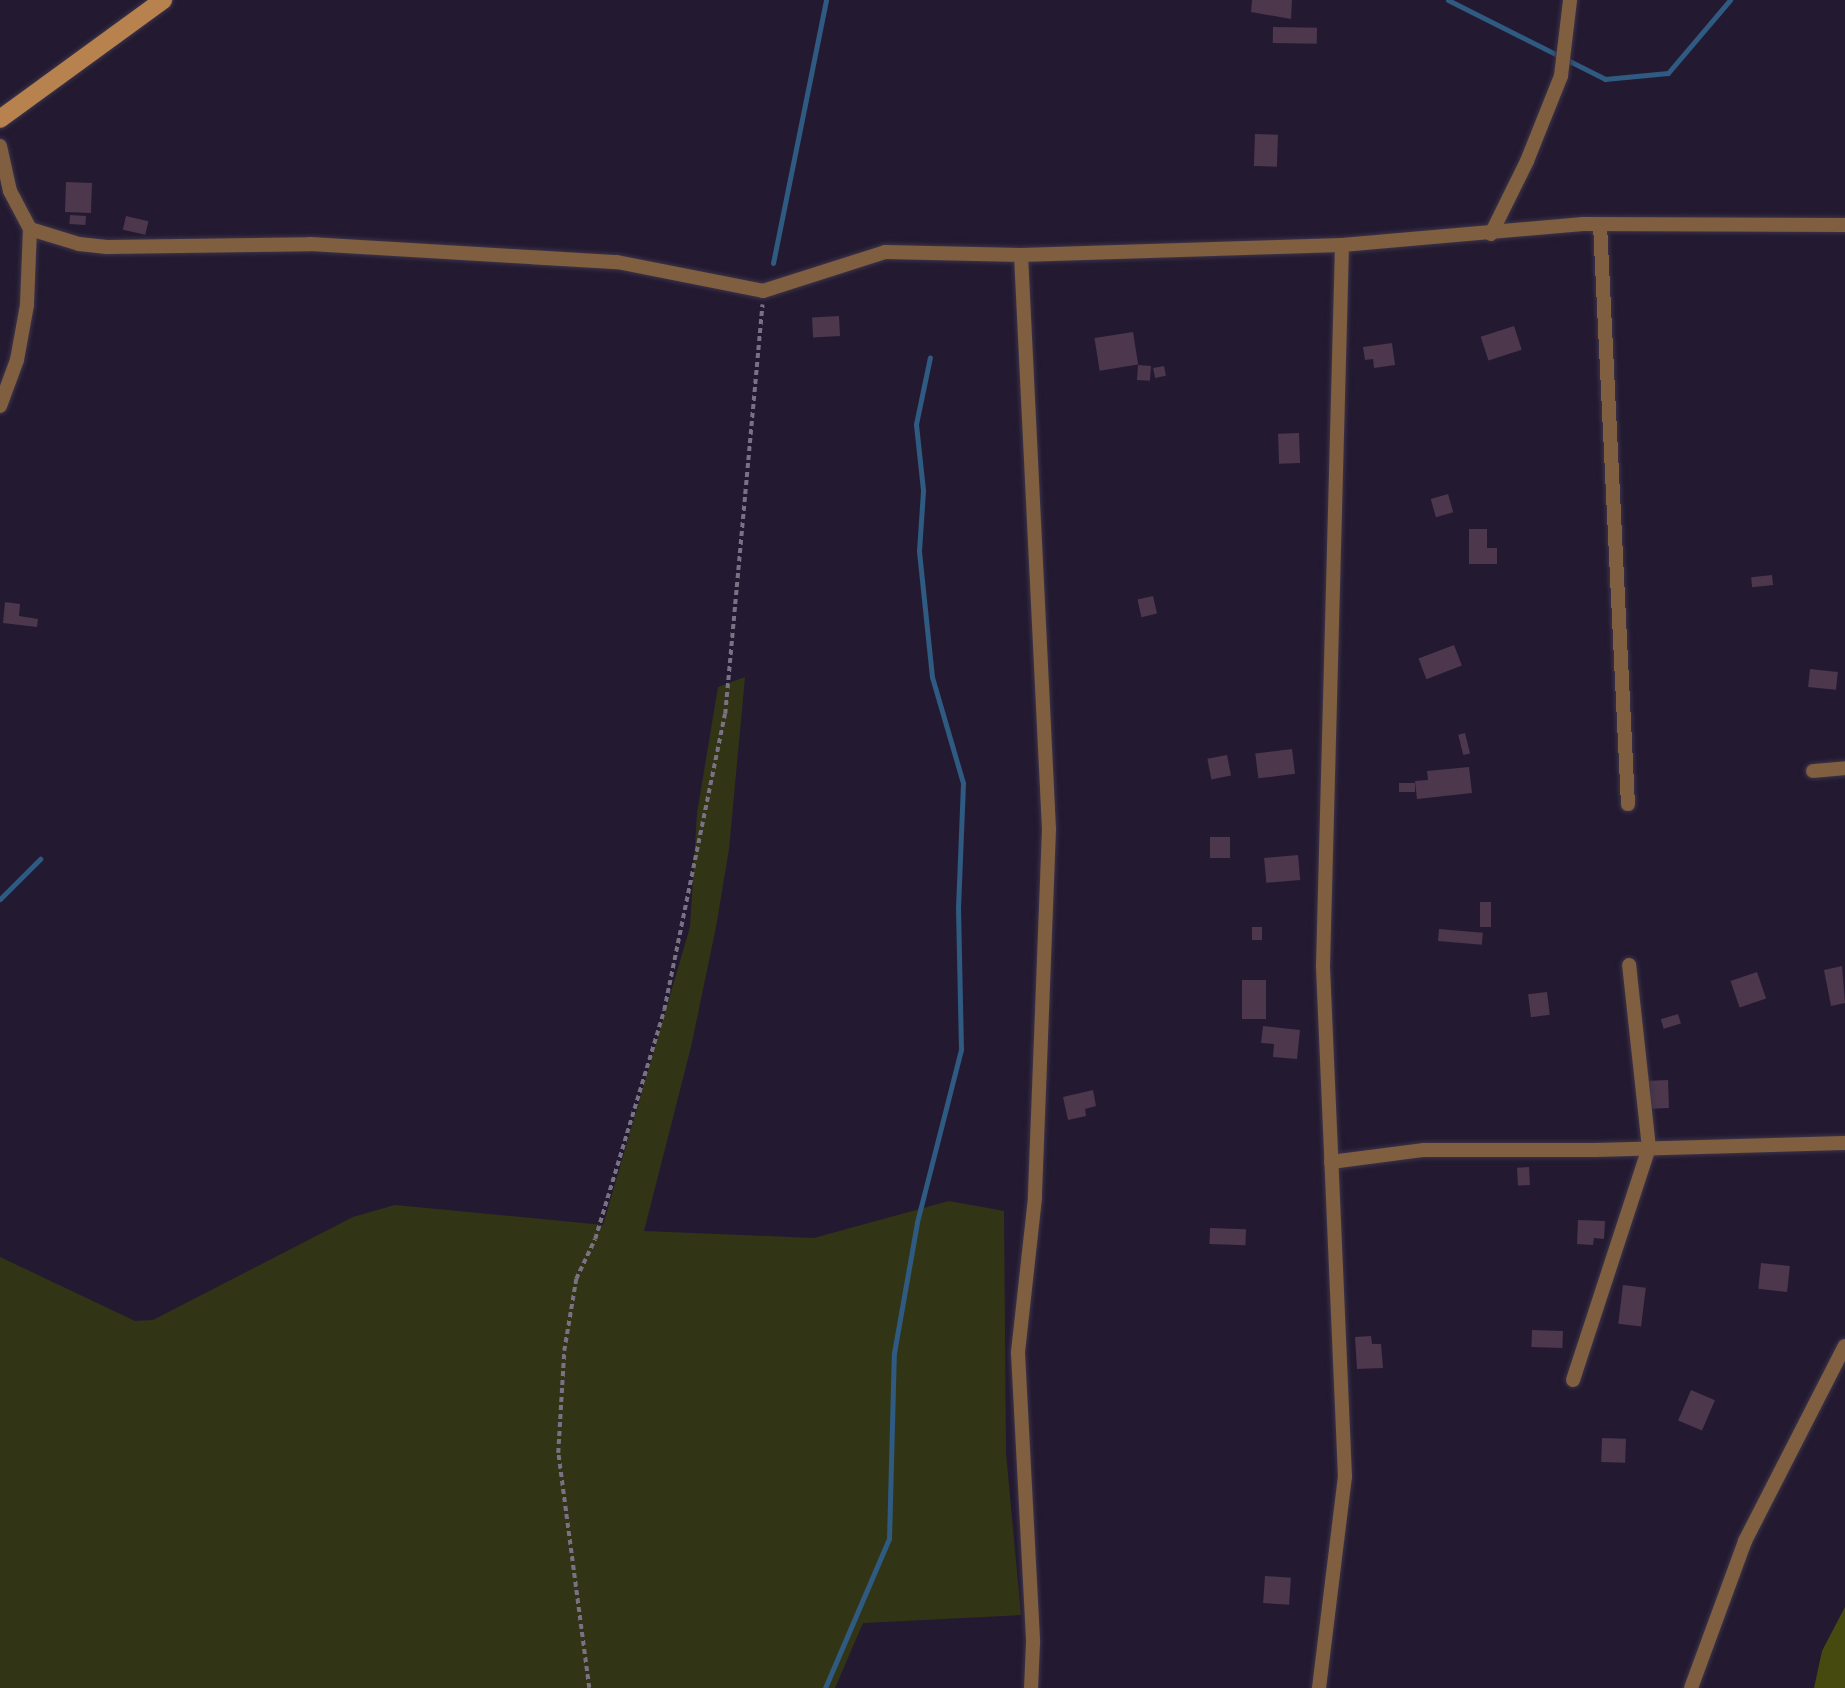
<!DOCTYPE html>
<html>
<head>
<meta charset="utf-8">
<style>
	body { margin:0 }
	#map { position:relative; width:1845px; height:1688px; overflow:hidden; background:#231a31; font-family:"PT Serif",serif }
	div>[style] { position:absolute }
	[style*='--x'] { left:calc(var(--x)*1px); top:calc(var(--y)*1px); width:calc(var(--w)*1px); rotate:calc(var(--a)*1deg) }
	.green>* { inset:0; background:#323515 }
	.forest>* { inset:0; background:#464a0e }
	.stream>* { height:5px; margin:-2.5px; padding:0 2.5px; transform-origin:2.5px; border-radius:2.5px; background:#2f5a81 }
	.building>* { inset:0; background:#4c374c; transform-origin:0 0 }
	.path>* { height:3.5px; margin-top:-1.75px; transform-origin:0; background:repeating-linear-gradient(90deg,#797284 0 5px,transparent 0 8.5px) }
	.roads { filter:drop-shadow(0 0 2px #3c3449) drop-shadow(0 0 2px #3c3449) }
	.street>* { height:14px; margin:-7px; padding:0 7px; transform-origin:7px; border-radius:7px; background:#805e40 }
	.secondary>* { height:18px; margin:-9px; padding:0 9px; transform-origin:9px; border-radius:9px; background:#b8824f }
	span { translate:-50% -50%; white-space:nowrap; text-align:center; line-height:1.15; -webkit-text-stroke:6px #191127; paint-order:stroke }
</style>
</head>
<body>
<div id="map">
	<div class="green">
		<div style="clip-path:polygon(745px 677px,729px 849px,716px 927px,691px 1047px,644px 1231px,814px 1238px,949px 1201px,1004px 1211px,1006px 1453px,1021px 1615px,863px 1623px,835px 1688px,0 1688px,0 1257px,135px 1321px,153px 1320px,353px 1217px,395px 1205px,603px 1225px,690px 927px,697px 813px,718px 687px)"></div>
	</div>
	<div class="forest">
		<div style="clip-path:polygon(1845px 1607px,1845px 1688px,1814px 1688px,1822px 1651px)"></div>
	</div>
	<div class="stream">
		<div style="--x:1448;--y:0;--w:176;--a:26.7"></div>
		<div style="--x:1605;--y:79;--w:63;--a:-5.4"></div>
		<div style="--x:1668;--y:73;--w:96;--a:-49.7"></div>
		<div style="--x:773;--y:263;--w:268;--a:-78.6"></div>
		<div style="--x:0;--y:899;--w:57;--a:-45"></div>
		<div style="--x:825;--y:1688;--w:162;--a:-66.8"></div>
		<div style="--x:889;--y:1539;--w:186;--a:-88.5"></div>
		<div style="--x:894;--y:1353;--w:133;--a:-80"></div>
		<div style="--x:917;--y:1222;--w:178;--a:-75.7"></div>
		<div style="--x:961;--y:1050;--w:142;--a:-91.2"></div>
		<div style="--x:958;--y:908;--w:125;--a:-87.7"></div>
		<div style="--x:963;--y:783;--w:110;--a:-106.3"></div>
		<div style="--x:932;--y:677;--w:127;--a:-95.9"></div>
		<div style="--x:919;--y:551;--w:61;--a:-86.2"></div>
		<div style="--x:923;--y:490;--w:66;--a:-96.1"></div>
		<div style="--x:916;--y:424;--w:68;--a:-78.2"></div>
	</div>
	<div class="building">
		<div style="clip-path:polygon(1252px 0,1292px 0,1291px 19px,1251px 12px)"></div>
		<div style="left:1273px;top:27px;width:44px;height:16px;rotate:1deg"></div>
		<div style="left:1255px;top:134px;width:23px;height:32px;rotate:2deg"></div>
		<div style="left:66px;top:182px;width:26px;height:30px;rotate:2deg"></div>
		<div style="left:70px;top:215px;width:16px;height:9px;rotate:4deg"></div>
		<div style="left:126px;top:216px;width:23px;height:14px;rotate:13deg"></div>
		<div style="left:839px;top:316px;width:20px;height:27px;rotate:87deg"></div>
		<div style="left:1514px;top:326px;width:25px;height:35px;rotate:72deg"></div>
		<div style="left:1133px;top:332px;width:33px;height:39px;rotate:81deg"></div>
		<div style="clip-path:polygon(1392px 343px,1395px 365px,1374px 368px,1373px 359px,1365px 360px,1363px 347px)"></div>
		<div style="left:1138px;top:365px;width:13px;height:15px;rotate:4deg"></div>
		<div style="left:1164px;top:366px;width:10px;height:11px;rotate:79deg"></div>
		<div style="left:1299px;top:433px;width:30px;height:21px;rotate:88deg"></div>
		<div style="left:1448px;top:494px;width:19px;height:18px;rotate:74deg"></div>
		<div style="clip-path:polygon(1469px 529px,1487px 529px,1487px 548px,1497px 548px,1497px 564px,1469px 564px)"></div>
		<div style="left:1772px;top:575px;width:10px;height:21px;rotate:84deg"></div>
		<div style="left:1153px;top:596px;width:18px;height:16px;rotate:77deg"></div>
		<div style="clip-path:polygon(5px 602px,20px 604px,19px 616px,38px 619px,37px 627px,3px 623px)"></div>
		<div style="left:1454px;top:645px;width:22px;height:38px;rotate:69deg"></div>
		<div style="left:1810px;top:669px;width:28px;height:18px;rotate:6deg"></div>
		<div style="left:1465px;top:733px;width:21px;height:7px;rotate:76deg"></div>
		<div style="left:1292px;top:749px;width:25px;height:37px;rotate:83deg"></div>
		<div style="left:1227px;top:755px;width:21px;height:20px;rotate:79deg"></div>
		<div style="clip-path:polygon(1469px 767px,1472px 793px,1417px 799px,1415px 781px,1428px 780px,1427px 771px)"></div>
		<div style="left:1399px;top:783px;width:16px;height:9px"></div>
		<div style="left:1210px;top:837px;width:20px;height:21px"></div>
		<div style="left:1298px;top:855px;width:25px;height:34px;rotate:85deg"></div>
		<div style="left:1480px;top:902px;width:11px;height:25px"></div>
		<div style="left:1252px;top:927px;width:10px;height:13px"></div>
		<div style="left:1439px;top:929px;width:44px;height:12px;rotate:5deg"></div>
		<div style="clip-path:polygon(1842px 966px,1845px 1003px,1831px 1006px,1824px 970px)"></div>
		<div style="left:1757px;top:972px;width:28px;height:28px;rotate:71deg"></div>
		<div style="left:1242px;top:980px;width:24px;height:39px"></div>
		<div style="left:1547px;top:992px;width:23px;height:19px;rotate:83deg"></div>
		<div style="left:1678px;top:1014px;width:10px;height:18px;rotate:73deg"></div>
		<div style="clip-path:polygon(1263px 1026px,1300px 1030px,1297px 1059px,1273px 1057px,1274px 1044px,1261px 1043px)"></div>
		<div style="left:1668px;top:1080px;width:28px;height:19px;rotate:88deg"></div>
		<div style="clip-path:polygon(1093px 1090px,1096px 1106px,1085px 1109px,1086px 1116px,1068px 1120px,1063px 1097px)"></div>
		<div style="left:1529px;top:1167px;width:18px;height:12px;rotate:87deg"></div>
		<div style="clip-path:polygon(1578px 1220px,1605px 1221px,1604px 1239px,1594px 1238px,1593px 1245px,1577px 1244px)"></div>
		<div style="left:1210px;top:1228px;width:36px;height:16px;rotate:2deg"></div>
		<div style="left:1761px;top:1263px;width:29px;height:26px;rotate:6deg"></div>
		<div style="left:1623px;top:1285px;width:23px;height:39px;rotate:7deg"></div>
		<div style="left:1532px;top:1330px;width:31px;height:17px;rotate:2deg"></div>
		<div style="clip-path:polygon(1371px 1336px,1372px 1344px,1381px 1344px,1383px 1368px,1357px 1369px,1355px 1337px)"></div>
		<div style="left:1691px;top:1390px;width:26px;height:33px;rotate:23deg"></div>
		<div style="left:1602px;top:1438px;width:24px;height:24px;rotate:2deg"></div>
		<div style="left:1265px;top:1576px;width:26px;height:27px;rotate:4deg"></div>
	</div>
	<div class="path">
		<div style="--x:589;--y:1688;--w:237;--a:-97.5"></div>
		<div style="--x:558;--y:1453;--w:102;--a:-86.6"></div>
		<div style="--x:564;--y:1351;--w:73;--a:-80.5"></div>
		<div style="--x:576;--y:1279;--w:44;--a:-64.6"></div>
		<div style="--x:595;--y:1239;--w:239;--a:-73.2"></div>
		<div style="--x:664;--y:1010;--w:302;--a:-78.4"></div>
		<div style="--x:725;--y:714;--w:411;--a:-84.8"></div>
	</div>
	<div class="roads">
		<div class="street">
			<div style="--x:0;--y:146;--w:46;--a:77.5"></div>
			<div style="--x:10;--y:191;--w:43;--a:62.2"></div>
			<div style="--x:30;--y:229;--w:76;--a:92.3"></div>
			<div style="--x:27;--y:305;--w:56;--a:100.3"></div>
			<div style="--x:17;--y:360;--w:49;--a:110.3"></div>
			<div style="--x:1600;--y:224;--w:581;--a:87.24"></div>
			<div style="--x:30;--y:229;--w:51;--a:17"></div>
			<div style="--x:79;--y:244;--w:28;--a:6"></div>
			<div style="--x:107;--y:247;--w:203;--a:-0.8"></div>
			<div style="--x:310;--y:244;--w:308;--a:3.4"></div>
			<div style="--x:617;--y:262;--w:149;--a:11.2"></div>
			<div style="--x:763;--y:291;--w:128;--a:-17.7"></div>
			<div style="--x:885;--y:252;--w:136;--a:1.3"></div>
			<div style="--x:1021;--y:255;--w:321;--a:-1.8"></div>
			<div style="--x:1342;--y:245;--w:242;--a:-5"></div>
			<div style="--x:1583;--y:224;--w:262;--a:0.2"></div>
			<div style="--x:1491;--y:234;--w:81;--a:-63.7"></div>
			<div style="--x:1527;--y:161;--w:92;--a:-68.2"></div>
			<div style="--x:1561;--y:76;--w:77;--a:-83.2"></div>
			<div style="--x:1021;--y:255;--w:575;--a:87.21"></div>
			<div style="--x:1049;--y:829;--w:369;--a:92.2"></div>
			<div style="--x:1035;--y:1198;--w:156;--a:96.3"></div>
			<div style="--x:1018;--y:1353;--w:290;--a:87"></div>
			<div style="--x:1033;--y:1643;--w:45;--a:92.5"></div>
			<div style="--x:1813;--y:771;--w:32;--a:-5"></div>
			<div style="--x:1331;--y:1162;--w:94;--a:-7.4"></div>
			<div style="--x:1424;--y:1150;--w:171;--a:0"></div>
			<div style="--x:1595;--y:1150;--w:250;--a:-1.6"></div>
			<div style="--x:1573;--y:1380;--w:244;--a:-71.9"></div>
			<div style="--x:1649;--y:1148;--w:184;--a:-96.2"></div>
			<div style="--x:1319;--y:1688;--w:213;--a:-83"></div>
			<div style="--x:1345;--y:1477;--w:511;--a:-92.47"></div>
			<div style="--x:1323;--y:966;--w:721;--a:-88.49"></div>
			<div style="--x:1691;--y:1688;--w:157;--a:-69.8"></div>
			<div style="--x:1745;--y:1541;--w:219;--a:-62.9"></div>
		</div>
		<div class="secondary">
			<div style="--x:0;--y:119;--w:202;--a:-36.1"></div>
		</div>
	</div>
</div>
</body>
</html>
